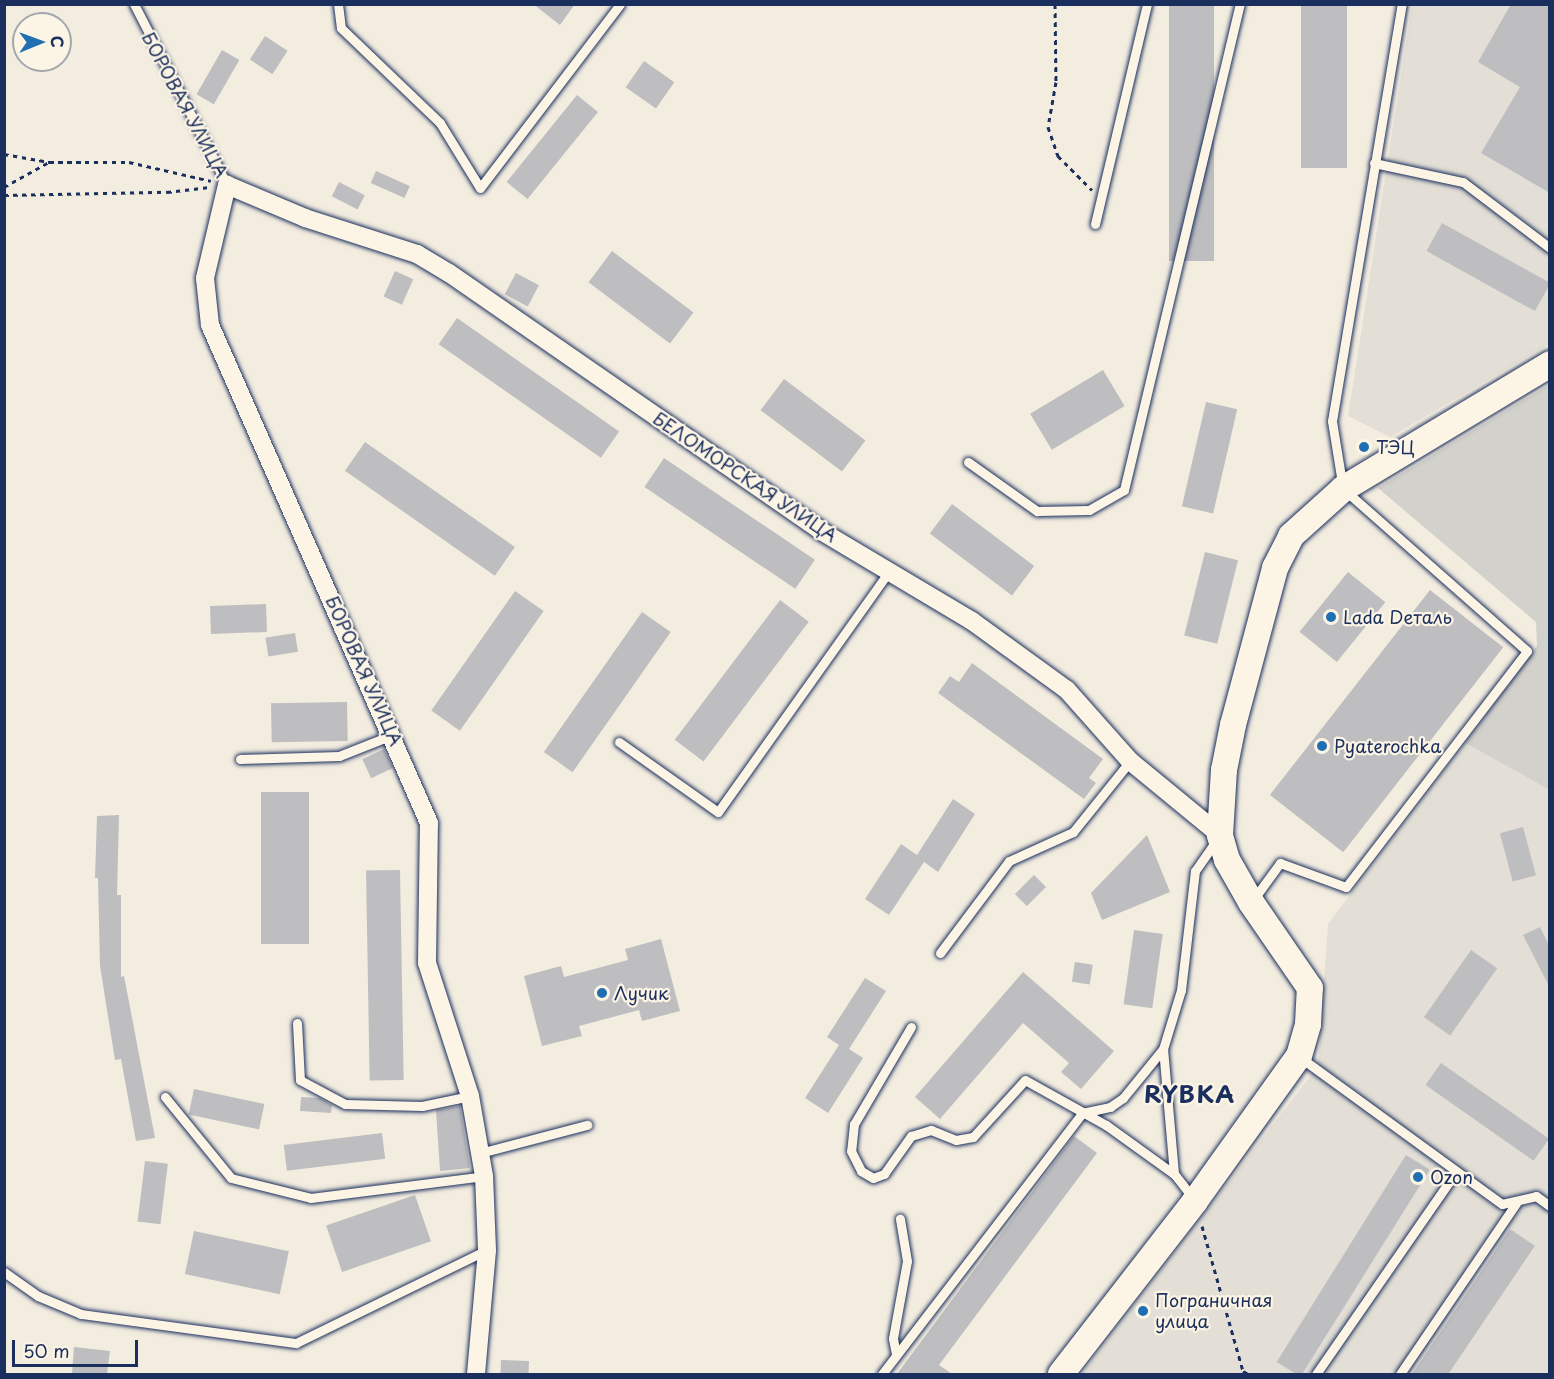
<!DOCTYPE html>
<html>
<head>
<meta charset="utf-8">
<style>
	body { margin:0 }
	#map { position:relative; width:1554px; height:1379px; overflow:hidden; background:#f3ede0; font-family:"Playpen Sans",sans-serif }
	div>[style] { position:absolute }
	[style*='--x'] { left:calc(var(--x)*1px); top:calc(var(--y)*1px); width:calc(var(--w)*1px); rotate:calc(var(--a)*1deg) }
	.built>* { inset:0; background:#e3dfd6 }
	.green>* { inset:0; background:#d3d1cc }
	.building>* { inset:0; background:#bebec0; transform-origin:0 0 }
	.path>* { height:3px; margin-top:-1.5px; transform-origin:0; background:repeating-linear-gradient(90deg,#1b2f5e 0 4.5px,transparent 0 9px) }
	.roads { filter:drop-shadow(0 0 2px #1b2f5e) drop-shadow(0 0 2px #1b2f5e) }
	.lane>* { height:9px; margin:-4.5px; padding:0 4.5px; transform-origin:4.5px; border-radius:4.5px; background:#fcf5e5 }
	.street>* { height:18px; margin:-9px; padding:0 9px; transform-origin:9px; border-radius:9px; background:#fcf5e5 }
	.secondary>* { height:26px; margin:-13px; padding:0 13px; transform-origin:13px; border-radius:13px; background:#fcf5e5 }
	.dots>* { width:16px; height:16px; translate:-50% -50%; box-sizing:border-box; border:3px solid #fcf5e5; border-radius:50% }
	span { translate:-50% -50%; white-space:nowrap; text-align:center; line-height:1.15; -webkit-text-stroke:4.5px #fcf5e5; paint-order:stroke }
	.street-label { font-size:18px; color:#1b2f5e }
	.poi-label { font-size:18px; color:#1b2f5e }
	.left { translate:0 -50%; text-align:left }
	.district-label { font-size:24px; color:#1b2f5e; font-weight:700; letter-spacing:1.5px }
	.frame { position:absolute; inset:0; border:6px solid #1b2f5e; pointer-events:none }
	.north { position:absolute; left:12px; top:12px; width:60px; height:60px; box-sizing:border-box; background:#fcf5e5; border:2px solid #a2a6af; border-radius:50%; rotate:89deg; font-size:16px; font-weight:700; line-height:24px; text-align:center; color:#1b2f5e }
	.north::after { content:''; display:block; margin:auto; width:21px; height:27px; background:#1f6fb2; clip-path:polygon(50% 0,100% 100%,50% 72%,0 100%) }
	.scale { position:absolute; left:12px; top:1340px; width:126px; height:27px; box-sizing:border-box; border:3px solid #1b2f5e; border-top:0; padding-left:8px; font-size:18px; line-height:21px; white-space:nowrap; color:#1b2f5e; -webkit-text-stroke:4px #fcf5e5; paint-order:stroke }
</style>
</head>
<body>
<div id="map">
	<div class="built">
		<div style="clip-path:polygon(1412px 5px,1549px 5px,1549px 344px,1390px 437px,1348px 416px)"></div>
		<div style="clip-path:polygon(1465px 743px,1548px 789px,1550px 798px,1549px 1374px,1081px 1374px,1318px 1066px,1328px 924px)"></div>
	</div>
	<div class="green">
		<div style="clip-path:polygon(1549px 385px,1550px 777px,1548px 789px,1465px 743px,1537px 646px,1536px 622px,1378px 488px)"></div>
	</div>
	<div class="building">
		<div style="clip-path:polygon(533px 4px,575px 4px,560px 25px)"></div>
		<div style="left:1169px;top:4px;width:45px;height:257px"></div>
		<div style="left:1301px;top:4px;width:46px;height:164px"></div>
		<div style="clip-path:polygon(1511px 4px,1550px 4px,1550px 193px,1481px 153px,1520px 87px,1478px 62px)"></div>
		<div style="left:265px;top:36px;width:27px;height:28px;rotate:33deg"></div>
		<div style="left:222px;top:50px;width:20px;height:51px;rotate:30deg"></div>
		<div style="left:644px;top:61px;width:37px;height:32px;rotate:35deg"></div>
		<div style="left:577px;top:95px;width:27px;height:112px;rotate:39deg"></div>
		<div style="left:376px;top:171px;width:37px;height:13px;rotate:24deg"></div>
		<div style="left:339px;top:182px;width:29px;height:16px;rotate:27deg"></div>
		<div style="left:1442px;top:223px;width:124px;height:32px;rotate:29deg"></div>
		<div style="left:612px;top:251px;width:102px;height:39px;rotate:37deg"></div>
		<div style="left:395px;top:271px;width:20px;height:28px;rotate:24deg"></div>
		<div style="left:516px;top:273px;width:26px;height:24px;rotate:28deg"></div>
		<div style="left:457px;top:318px;width:198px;height:32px;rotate:35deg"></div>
		<div style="left:1103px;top:370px;width:42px;height:85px;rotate:59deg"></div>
		<div style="left:784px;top:379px;width:102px;height:39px;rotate:37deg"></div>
		<div style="left:1206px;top:402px;width:32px;height:107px;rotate:13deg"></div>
		<div style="left:365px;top:442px;width:183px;height:35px;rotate:35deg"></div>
		<div style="left:664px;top:458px;width:182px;height:35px;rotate:34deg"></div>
		<div style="left:952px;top:504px;width:103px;height:37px;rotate:37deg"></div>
		<div style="left:1205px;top:552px;width:34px;height:86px;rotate:14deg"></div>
		<div style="left:1348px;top:572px;width:48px;height:77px;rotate:39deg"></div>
		<div style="left:1430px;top:590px;width:93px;height:260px;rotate:38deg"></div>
		<div style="left:515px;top:591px;width:35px;height:146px;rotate:35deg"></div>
		<div style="left:780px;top:600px;width:36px;height:175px;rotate:37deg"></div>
		<div style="left:266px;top:604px;width:28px;height:56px;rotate:88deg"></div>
		<div style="left:642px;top:612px;width:35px;height:171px;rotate:35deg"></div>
		<div style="left:295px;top:633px;width:19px;height:30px;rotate:81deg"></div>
		<div style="clip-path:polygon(972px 663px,1103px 759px,1089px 778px,1096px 783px,1084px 799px,938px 693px,950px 676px,959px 682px)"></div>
		<div style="left:347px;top:702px;width:39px;height:76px;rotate:89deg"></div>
		<div style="left:384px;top:749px;width:21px;height:24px;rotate:65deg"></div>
		<div style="left:261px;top:792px;width:48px;height:152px"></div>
		<div style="clip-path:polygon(953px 799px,975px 814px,938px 872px,924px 862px,889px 915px,865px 899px,901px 844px,917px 855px)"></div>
		<div style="clip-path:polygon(119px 815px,117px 895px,121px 895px,121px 977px,124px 976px,155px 1138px,136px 1141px,121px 1059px,115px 1060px,100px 966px,98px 878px,95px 878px,97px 816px)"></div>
		<div style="left:1523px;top:827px;width:50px;height:24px;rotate:75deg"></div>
		<div style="clip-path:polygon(1147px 835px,1170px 892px,1102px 920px,1091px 893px)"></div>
		<div style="left:400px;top:870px;width:210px;height:34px;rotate:89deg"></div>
		<div style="left:1034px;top:875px;width:17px;height:27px;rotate:45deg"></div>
		<div style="clip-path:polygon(1540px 927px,1550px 947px,1550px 988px,1523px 935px)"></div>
		<div style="left:1134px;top:930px;width:29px;height:75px;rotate:8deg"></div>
		<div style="clip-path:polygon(661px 939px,680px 1011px,642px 1021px,639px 1010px,579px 1026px,582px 1036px,542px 1046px,524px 976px,561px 966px,564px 977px,628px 960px,625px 949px)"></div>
		<div style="left:1471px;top:950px;width:32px;height:82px;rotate:35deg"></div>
		<div style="left:1075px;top:962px;width:18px;height:20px;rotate:9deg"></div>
		<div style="clip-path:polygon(1023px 972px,1114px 1051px,1081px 1089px,1061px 1072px,1069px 1063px,1023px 1023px,940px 1119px,915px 1097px)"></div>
		<div style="clip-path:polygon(865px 978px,886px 991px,849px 1049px,863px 1058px,828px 1113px,805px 1098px,839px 1045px,827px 1037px)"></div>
		<div style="left:1441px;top:1063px;width:132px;height:27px;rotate:35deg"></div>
		<div style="left:194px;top:1089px;width:72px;height:26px;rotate:12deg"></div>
		<div style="clip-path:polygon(301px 1097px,320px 1098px,332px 1105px,331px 1113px,300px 1111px)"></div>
		<div style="clip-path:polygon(460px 1106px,470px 1168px,440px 1171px,436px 1110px)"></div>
		<div style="left:382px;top:1133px;width:26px;height:99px;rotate:83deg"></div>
		<div style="clip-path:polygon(1074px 1136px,1097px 1153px,939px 1365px,952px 1374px,897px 1374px)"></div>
		<div style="left:1406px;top:1155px;width:28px;height:244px;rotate:32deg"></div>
		<div style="left:145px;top:1161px;width:23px;height:61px;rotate:7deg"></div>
		<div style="left:415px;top:1195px;width:49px;height:94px;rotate:71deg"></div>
		<div style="left:1510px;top:1229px;width:30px;height:174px;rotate:34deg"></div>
		<div style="left:194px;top:1231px;width:97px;height:44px;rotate:12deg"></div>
		<div style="clip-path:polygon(74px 1347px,110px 1351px,107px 1374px,72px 1374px)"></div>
		<div style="left:501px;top:1360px;width:28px;height:14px;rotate:2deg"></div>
	</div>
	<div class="path">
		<div style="--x:1055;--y:4;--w:78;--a:89.3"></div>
		<div style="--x:1056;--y:82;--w:46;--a:100.1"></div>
		<div style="--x:1048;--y:127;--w:31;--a:71"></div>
		<div style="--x:1058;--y:156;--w:48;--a:45"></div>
		<div style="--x:4;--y:154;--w:46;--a:10.1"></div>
		<div style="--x:4;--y:187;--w:51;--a:-29.1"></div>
		<div style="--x:49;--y:162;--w:80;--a:0"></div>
		<div style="--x:129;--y:162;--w:84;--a:13"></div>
		<div style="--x:4;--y:195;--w:163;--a:-1.1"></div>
		<div style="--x:167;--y:192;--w:43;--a:-6.6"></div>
		<div style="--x:1202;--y:1226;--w:151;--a:74.2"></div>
		<div style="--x:1243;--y:1371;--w:6;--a:31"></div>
	</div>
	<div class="roads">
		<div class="lane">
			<div style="--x:134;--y:4;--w:203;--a:62.8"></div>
			<div style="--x:338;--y:4;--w:24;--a:83"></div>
			<div style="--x:341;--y:28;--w:137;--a:43.8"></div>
			<div style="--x:440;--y:123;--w:76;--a:58.4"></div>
			<div style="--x:480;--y:188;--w:231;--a:-52.7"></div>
			<div style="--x:1374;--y:163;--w:91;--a:12.1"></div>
			<div style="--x:1463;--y:182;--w:109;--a:37.2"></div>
			<div style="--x:1095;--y:224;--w:226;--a:-76.7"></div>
			<div style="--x:968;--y:462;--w:85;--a:35.4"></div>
			<div style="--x:1037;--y:511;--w:52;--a:-1.1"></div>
			<div style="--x:1089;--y:510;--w:40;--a:-29.7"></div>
			<div style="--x:1124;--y:490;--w:500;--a:-76.6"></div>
			<div style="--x:619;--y:742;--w:121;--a:35.3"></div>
			<div style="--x:718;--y:812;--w:297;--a:-54.6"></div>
			<div style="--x:240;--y:759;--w:99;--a:-1.7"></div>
			<div style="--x:339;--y:756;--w:57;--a:-21.6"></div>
			<div style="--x:1253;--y:900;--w:46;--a:-53.9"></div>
			<div style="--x:1280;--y:863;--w:70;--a:20"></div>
			<div style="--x:1346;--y:887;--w:297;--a:-52.5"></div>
			<div style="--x:1527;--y:651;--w:245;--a:-138.6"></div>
			<div style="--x:1343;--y:489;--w:69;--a:-99.2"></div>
			<div style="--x:1332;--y:421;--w:423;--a:-80.5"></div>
			<div style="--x:940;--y:953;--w:115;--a:-53.1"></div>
			<div style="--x:1009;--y:861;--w:70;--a:-24.4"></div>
			<div style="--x:1073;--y:832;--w:91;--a:-51.2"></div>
			<div style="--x:297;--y:1023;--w:57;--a:87"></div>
			<div style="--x:300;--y:1080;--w:51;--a:28.1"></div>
			<div style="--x:345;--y:1104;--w:77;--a:1.5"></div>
			<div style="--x:422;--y:1106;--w:49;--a:-11.8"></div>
			<div style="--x:911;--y:1027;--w:113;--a:120.4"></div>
			<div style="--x:854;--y:1124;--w:27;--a:96"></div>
			<div style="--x:851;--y:1151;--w:22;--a:63"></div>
			<div style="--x:861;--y:1171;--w:14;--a:30"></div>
			<div style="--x:873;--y:1178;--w:12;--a:-20"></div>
			<div style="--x:884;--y:1174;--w:47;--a:-54.6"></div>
			<div style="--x:911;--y:1136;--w:21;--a:-17"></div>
			<div style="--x:931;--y:1130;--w:27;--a:22"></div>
			<div style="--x:956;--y:1140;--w:17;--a:-10"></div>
			<div style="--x:973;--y:1137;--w:77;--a:-47.6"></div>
			<div style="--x:1025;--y:1080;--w:93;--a:29.1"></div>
			<div style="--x:1106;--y:1125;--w:84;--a:35.8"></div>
			<div style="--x:1301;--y:1058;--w:248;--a:36"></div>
			<div style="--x:1502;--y:1204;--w:35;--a:-13"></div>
			<div style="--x:1536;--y:1196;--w:17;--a:36"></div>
			<div style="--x:165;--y:1097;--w:104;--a:50.8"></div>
			<div style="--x:231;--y:1178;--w:82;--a:14"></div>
			<div style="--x:311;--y:1198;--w:174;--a:-7.2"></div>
			<div style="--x:480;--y:1153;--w:111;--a:-14.7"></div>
			<div style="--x:1193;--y:1198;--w:31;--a:-128"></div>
			<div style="--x:1174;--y:1174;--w:125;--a:-95"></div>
			<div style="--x:1163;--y:1049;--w:62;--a:-73"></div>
			<div style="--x:1181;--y:990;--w:120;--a:-83.3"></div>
			<div style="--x:1195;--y:871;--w:38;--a:-55"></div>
			<div style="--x:4;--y:1272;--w:42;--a:35.2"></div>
			<div style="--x:38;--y:1296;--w:47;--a:22.7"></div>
			<div style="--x:81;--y:1314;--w:217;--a:7.7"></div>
			<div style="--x:296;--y:1343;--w:212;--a:-26"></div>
			<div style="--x:896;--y:1354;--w:16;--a:-101"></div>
			<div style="--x:893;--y:1338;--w:78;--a:-79.7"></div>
			<div style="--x:907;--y:1261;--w:43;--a:-99.5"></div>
			<div style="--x:882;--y:1374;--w:329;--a:-52.5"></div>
			<div style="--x:1082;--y:1113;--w:29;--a:-12"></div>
			<div style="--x:1110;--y:1107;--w:16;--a:-35"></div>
			<div style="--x:1123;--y:1098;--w:63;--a:-50.8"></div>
			<div style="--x:1316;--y:1374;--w:244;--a:-55.3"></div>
			<div style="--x:1400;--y:1374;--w:208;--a:-55.8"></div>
		</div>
		<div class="street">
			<div style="--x:476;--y:1374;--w:124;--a:-84.9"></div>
			<div style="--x:487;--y:1250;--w:74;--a:-92.3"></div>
			<div style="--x:484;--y:1176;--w:81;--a:-99.9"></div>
			<div style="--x:470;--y:1096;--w:140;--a:-107.9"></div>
			<div style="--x:427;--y:963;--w:140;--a:-89.2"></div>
			<div style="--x:429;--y:823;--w:544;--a:-113.74"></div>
			<div style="--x:210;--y:325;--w:47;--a:-96.1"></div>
			<div style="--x:205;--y:278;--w:96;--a:-76.7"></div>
			<div style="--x:227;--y:185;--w:85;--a:22.9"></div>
			<div style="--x:305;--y:218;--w:118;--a:17.8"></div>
			<div style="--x:417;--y:254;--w:37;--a:31"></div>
			<div style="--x:449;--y:273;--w:453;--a:34.7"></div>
			<div style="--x:821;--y:531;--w:176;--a:30.8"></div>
			<div style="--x:972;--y:621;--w:117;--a:36"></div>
			<div style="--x:1067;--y:690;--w:95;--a:48.4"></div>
			<div style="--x:1130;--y:761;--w:117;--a:39.4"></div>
		</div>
		<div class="secondary">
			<div style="--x:1061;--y:1374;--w:219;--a:-52.2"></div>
			<div style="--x:1195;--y:1201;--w:178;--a:-54.4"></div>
			<div style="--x:1299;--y:1056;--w:33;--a:-74"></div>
			<div style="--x:1308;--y:1024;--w:36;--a:-87"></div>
			<div style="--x:1310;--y:988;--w:104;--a:-124.5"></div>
			<div style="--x:1251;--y:902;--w:48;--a:-119.7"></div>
			<div style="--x:1227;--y:860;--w:26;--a:-106"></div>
			<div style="--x:1220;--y:835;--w:65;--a:-86.5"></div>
			<div style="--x:1224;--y:770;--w:46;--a:-78.7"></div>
			<div style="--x:1233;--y:725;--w:163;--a:-75"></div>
			<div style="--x:1275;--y:568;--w:36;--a:-63"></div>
			<div style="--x:1291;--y:536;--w:70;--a:-42.1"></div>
			<div style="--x:1343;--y:489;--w:242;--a:-31.1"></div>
		</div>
	</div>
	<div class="dots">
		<div style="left:1364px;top:447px;background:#1f6fb2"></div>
		<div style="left:1331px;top:617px;background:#1f6fb2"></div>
		<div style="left:1322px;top:746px;background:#1f6fb2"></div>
		<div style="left:602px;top:993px;background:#1f6fb2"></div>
		<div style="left:1418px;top:1177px;background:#1f6fb2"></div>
		<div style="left:1143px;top:1311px;background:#1f6fb2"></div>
	</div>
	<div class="street-label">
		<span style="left:185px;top:105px;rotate:62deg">БОРОВАЯ УЛИЦА</span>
		<span style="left:745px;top:477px;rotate:34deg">БЕЛОМОРСКАЯ УЛИЦА</span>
		<span style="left:364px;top:671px;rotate:66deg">БОРОВАЯ УЛИЦА</span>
	</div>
	<div class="poi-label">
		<span class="left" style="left:1376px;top:447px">ТЭЦ</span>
		<span class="left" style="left:1343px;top:617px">Lada Dеталь</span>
		<span class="left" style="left:1334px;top:746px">Pyaterochka</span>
		<span class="left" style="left:614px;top:993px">Лучик</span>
		<span class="left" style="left:1430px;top:1177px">Ozon</span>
		<span class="left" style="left:1155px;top:1311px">Пограничная<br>улица</span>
	</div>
	<div class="district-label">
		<span style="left:1190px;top:1094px">RYBKA</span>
	</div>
	<div class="frame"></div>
	<div class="north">С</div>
	<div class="scale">50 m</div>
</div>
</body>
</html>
